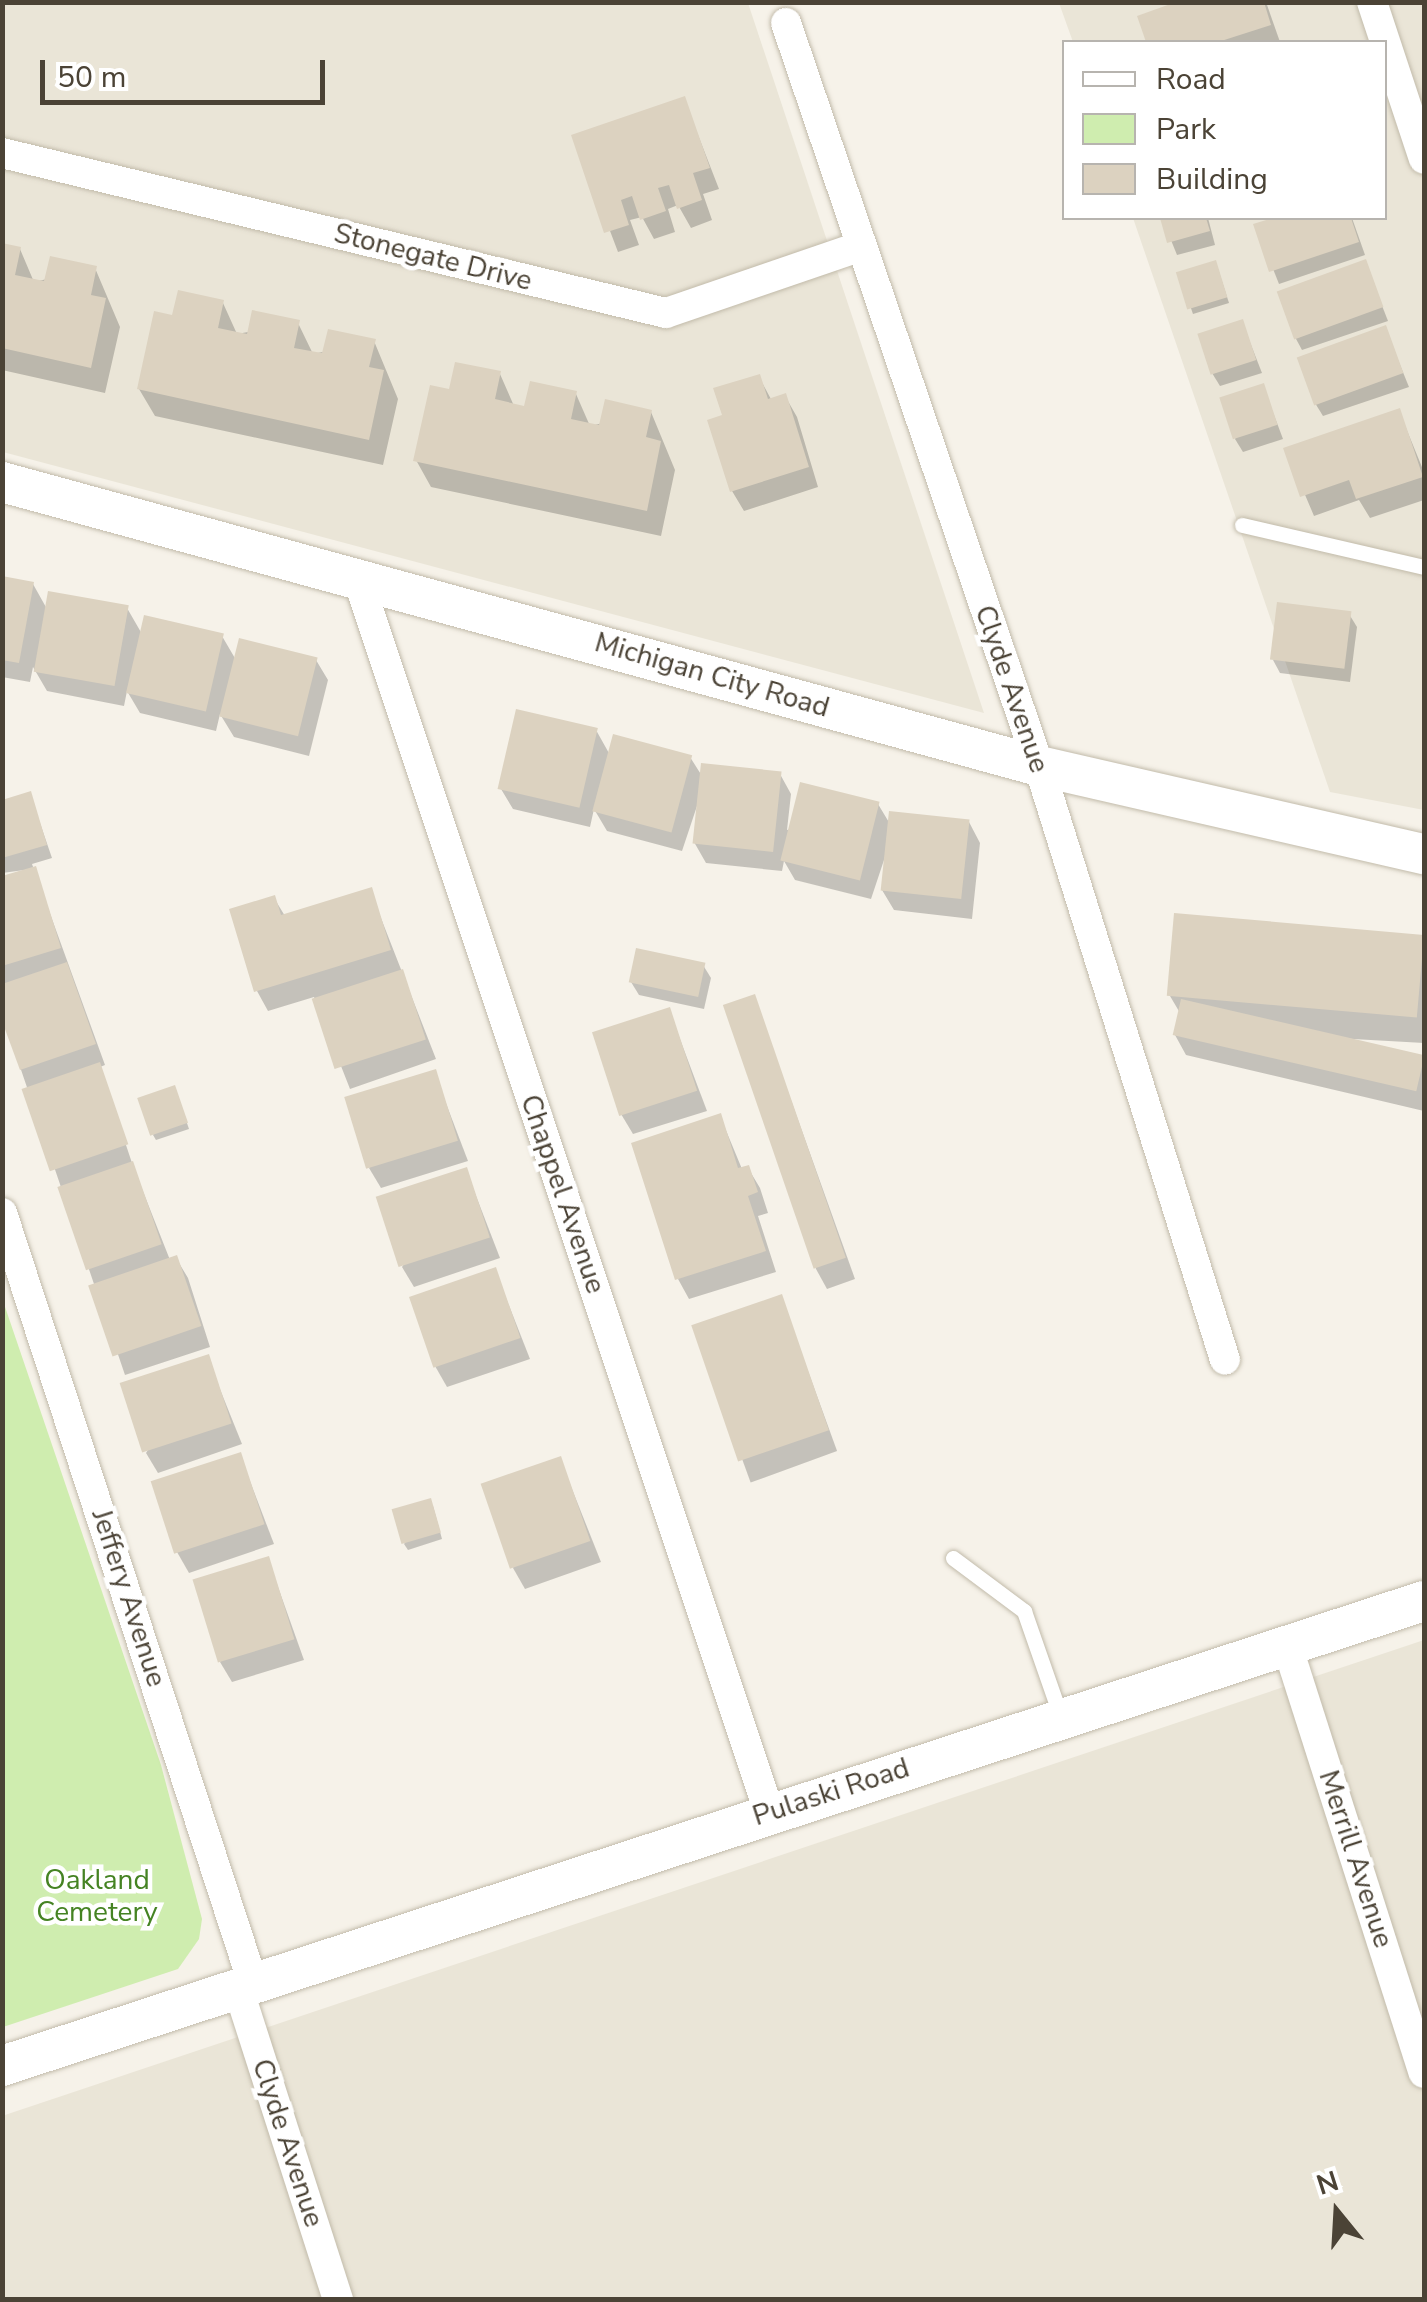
<!DOCTYPE html>
<html>
<head>
<meta charset="utf-8">
<style>
	body { margin:0 }
	#map { position:relative; width:1427px; height:2302px; overflow:hidden; background:#f6f2e9; font-family:"Nunito Sans",sans-serif }
	div>[style] { position:absolute }
	[style*='--x'] { left:calc(var(--x)*1px); top:calc(var(--y)*1px); width:calc(var(--w)*1px); rotate:calc(var(--a)*1deg) }
	.residential>* { inset:0; background:#eae5d7 }
	.green>* { inset:0; background:#cfedaf }
	.shadow>* { inset:0; background:#0003; transform-origin:0 0 }
	.building>* { inset:0; background:#dcd2c0; transform-origin:0 0 }
	.roads { filter:drop-shadow(0 0 2px #c2bbaa) drop-shadow(0 0 2px #c2bbaa) }
	.service>* { height:15px; margin:-7.5px; padding:0 7.5px; transform-origin:7.5px; border-radius:7.5px; background:#fff }
	.minor>* { height:30px; margin:-15px; padding:0 15px; transform-origin:15px; border-radius:15px; background:#fff }
	.tertiary>* { height:40px; margin:-20px; padding:0 20px; transform-origin:20px; border-radius:20px; background:#fff }
	span { translate:-50% -50%; white-space:nowrap; text-align:center; line-height:1.15; -webkit-text-stroke:9px #fff; paint-order:stroke }
	.street-label { font-size:28px; color:#4b4336 }
	.park-label { font-size:28px; color:#458323 }
	.frame { position:absolute; inset:0; border:5px solid #4b4336; pointer-events:none }
	.legend { position:absolute; left:1062px; top:40px; width:325px; height:180px; box-sizing:border-box; background:#fff; border:2px solid #b7b4af; margin:0; padding:12px 18px; list-style:none; font-size:30px; color:#4b4336 }
	.legend li { display:flex; align-items:center; gap:20px; height:50px }
	.legend b { width:50px; border:2px solid #b7b4af }
	.north { position:absolute; left:1287px; top:2162px; width:100px; height:100px; -webkit-text-stroke:8px #fff; paint-order:stroke; rotate:342deg; font-size:28px; font-weight:700; line-height:40px; text-align:center; color:#4b4336 }
	.north::after { content:''; display:block; margin:auto; width:35px; height:45px; background:#4b4336; clip-path:polygon(50% 0,100% 100%,50% 72%,0 100%) }
	.scale { position:absolute; left:40px; top:60px; width:285px; height:45px; box-sizing:border-box; border:5px solid #4b4336; border-top:0; padding-left:12px; font-size:30px; line-height:35px; white-space:nowrap; color:#4b4336; -webkit-text-stroke:8px #fff; paint-order:stroke }
</style>
</head>
<body>
<div id="map">
	<div class="residential">
		<div style="clip-path:polygon(2px 3px,748px 3px,984px 713px,3px 452px)"></div>
		<div style="clip-path:polygon(1059px 3px,1424px 3px,1424px 810px,1330px 792px,1133px 218px,1384px 218px,1384px 42px,1073px 42px)"></div>
		<div style="clip-path:polygon(1424px 1640px,1424px 2299px,3px 2299px,2px 2116px)"></div>
	</div>
	<div class="green">
		<div style="clip-path:polygon(2px 1298px,161px 1765px,202px 1919px,199px 1939px,178px 1969px,3px 2027px)"></div>
	</div>
	<div class="shadow">
		<div style="clip-path:polygon(1184px 2px,1266px 2px,1280px 42px,1148px 42px,1140px 17px)"></div>
		<div style="clip-path:polygon(684px 99px,719px 189px,703px 194px,712px 220px,691px 228px,678px 205px,668px 209px,675px 232px,654px 239px,642px 217px,630px 220px,639px 245px,618px 252px,574px 136px)"></div>
		<div style="clip-path:polygon(1162px 218px,1208px 218px,1215px 245px,1177px 255px)"></div>
		<div style="clip-path:polygon(1280px 218px,1352px 218px,1365px 255px,1279px 284px,1256px 226px)"></div>
		<div style="clip-path:polygon(2px 245px,20px 249px,34px 282px,95px 268px,120px 327px,105px 393px,2px 370px)"></div>
		<div style="clip-path:polygon(1365px 262px,1388px 321px,1302px 350px,1295px 337px)"></div>
		<div style="clip-path:polygon(1218px 269px,1229px 303px,1193px 314px,1179px 274px)"></div>
		<div style="clip-path:polygon(223px 303px,237px 334px,298px 323px,313px 354px,374px 341px,398px 399px,383px 465px,155px 416px,139px 389px,174px 318px)"></div>
		<div style="clip-path:polygon(1242px 322px,1262px 373px,1220px 386px,1212px 373px)"></div>
		<div style="clip-path:polygon(1385px 328px,1409px 387px,1323px 416px,1315px 403px)"></div>
		<div style="clip-path:polygon(500px 374px,514px 406px,526px 409px,576px 394px,590px 426px,651px 412px,675px 470px,661px 536px,431px 487px,416px 460px,451px 392px)"></div>
		<div style="clip-path:polygon(759px 377px,772px 401px,785px 396px,797px 417px,818px 487px,744px 511px,732px 491px,725px 416px)"></div>
		<div style="clip-path:polygon(1263px 386px,1283px 439px,1243px 452px,1235px 439px)"></div>
		<div style="clip-path:polygon(1399px 411px,1424px 472px,1424px 500px,1370px 518px,1359px 500px,1314px 516px,1286px 450px)"></div>
		<div style="clip-path:polygon(2px 578px,33px 584px,47px 609px,127px 608px,142px 634px,222px 636px,236px 660px,316px 660px,328px 680px,309px 756px,234px 737px,220px 714px,216px 731px,140px 713px,127px 691px,124px 706px,47px 691px,33px 667px,30px 682px,2px 677px)"></div>
		<div style="clip-path:polygon(1349px 614px,1357px 627px,1350px 682px,1280px 673px,1273px 660px)"></div>
		<div style="clip-path:polygon(596px 730px,610px 755px,690px 757px,702px 776px,780px 774px,791px 794px,787px 830px,878px 804px,890px 824px,969px 822px,980px 843px,972px 919px,894px 910px,882px 890px,887px 851px,871px 899px,795px 880px,784px 861px,782px 871px,706px 863px,694px 842px,698px 803px,682px 851px,607px 831px,594px 809px,590px 827px,513px 809px,501px 789px)"></div>
		<div style="clip-path:polygon(30px 794px,52px 858px,32px 864px,105px 1065px,100px 1067px,133px 1166px,170px 1260px,176px 1258px,188px 1278px,210px 1347px,125px 1375px,2px 1014px,2px 878px,32px 869px,2px 873px,2px 802px)"></div>
		<div style="clip-path:polygon(370px 890px,436px 1059px,350px 1089px,314px 997px,268px 1011px,257px 991px,274px 898px,285px 916px)"></div>
		<div style="clip-path:polygon(1177px 915px,1424px 936px,1424px 1043px,1335px 1038px,1424px 1059px,1424px 1111px,1186px 1055px,1175px 1035px,1180px 1013px,1170px 996px)"></div>
		<div style="clip-path:polygon(703px 965px,711px 978px,704px 1009px,639px 995px,631px 982px)"></div>
		<div style="clip-path:polygon(754px 997px,855px 1279px,827px 1289px,816px 1269px)"></div>
		<div style="clip-path:polygon(669px 1010px,707px 1111px,633px 1134px,621px 1114px)"></div>
		<div style="clip-path:polygon(434px 1072px,468px 1161px,381px 1188px,369px 1168px)"></div>
		<div style="clip-path:polygon(177px 1094px,189px 1129px,156px 1140px,153px 1135px)"></div>
		<div style="clip-path:polygon(720px 1116px,742px 1169px,748px 1168px,760px 1188px,768px 1213px,758px 1216px,776px 1272px,689px 1299px,678px 1279px)"></div>
		<div style="clip-path:polygon(466px 1170px,500px 1258px,414px 1287px,402px 1267px)"></div>
		<div style="clip-path:polygon(495px 1270px,530px 1359px,447px 1387px,435px 1366px)"></div>
		<div style="left:781px;top:1297px;width:164px;height:92px;rotate:70deg"></div>
		<div style="clip-path:polygon(207px 1357px,242px 1444px,158px 1473px,146px 1453px)"></div>
		<div style="clip-path:polygon(240px 1455px,274px 1544px,189px 1573px,177px 1552px)"></div>
		<div style="clip-path:polygon(560px 1459px,601px 1562px,525px 1589px,513px 1568px)"></div>
		<div style="clip-path:polygon(433px 1506px,442px 1539px,408px 1550px,404px 1544px)"></div>
		<div style="clip-path:polygon(268px 1559px,304px 1660px,232px 1682px,220px 1662px)"></div>
	</div>
	<div class="building">
		<div style="clip-path:polygon(1176px 2px,1264px 2px,1271px 25px,1218px 42px,1146px 42px,1137px 16px)"></div>
		<div style="clip-path:polygon(685px 96px,710px 168px,693px 173px,702px 200px,677px 209px,669px 185px,658px 188px,666px 211px,640px 220px,632px 196px,621px 200px,629px 225px,604px 233px,571px 135px)"></div>
		<div style="clip-path:polygon(1160px 218px,1206px 218px,1210px 231px,1167px 243px)"></div>
		<div style="clip-path:polygon(1273px 218px,1351px 218px,1359px 242px,1269px 272px,1253px 224px)"></div>
		<div style="clip-path:polygon(2px 243px,21px 247px,15px 275px,44px 281px,50px 256px,97px 266px,91px 295px,106px 298px,91px 368px,2px 348px)"></div>
		<div style="left:1366px;top:259px;width:51px;height:95px;rotate:70deg"></div>
		<div style="left:1216px;top:260px;width:39px;height:42px;rotate:73deg"></div>
		<div style="clip-path:polygon(178px 290px,224px 300px,218px 328px,247px 334px,252px 310px,300px 320px,294px 348px,322px 353px,328px 329px,376px 339px,369px 367px,384px 370px,369px 440px,137px 389px,154px 311px,172px 315px)"></div>
		<div style="left:1243px;top:319px;width:43px;height:48px;rotate:72deg"></div>
		<div style="left:1386px;top:325px;width:51px;height:95px;rotate:70deg"></div>
		<div style="clip-path:polygon(455px 362px,501px 371px,495px 399px,524px 406px,530px 381px,577px 391px,571px 419px,599px 425px,605px 399px,652px 410px,646px 437px,661px 441px,647px 511px,413px 461px,430px 385px,449px 389px)"></div>
		<div style="clip-path:polygon(760px 374px,768px 399px,786px 393px,809px 467px,730px 492px,707px 420px,722px 415px,713px 388px)"></div>
		<div style="left:1264px;top:383px;width:44px;height:47px;rotate:72deg"></div>
		<div style="clip-path:polygon(1400px 408px,1423px 477px,1356px 499px,1349px 480px,1300px 497px,1283px 448px)"></div>
		<div style="clip-path:polygon(2px 576px,34px 582px,19px 663px,2px 660px)"></div>
		<div style="left:48px;top:591px;width:82px;height:82px;rotate:10deg"></div>
		<div style="left:1277px;top:602px;width:75px;height:58px;rotate:7deg"></div>
		<div style="left:144px;top:615px;width:82px;height:80px;rotate:13deg"></div>
		<div style="left:239px;top:638px;width:81px;height:81px;rotate:14deg"></div>
		<div style="left:516px;top:709px;width:84px;height:82px;rotate:13deg"></div>
		<div style="left:613px;top:734px;width:82px;height:80px;rotate:15deg"></div>
		<div style="left:701px;top:763px;width:81px;height:81px;rotate:6deg"></div>
		<div style="left:800px;top:782px;width:82px;height:81px;rotate:14deg"></div>
		<div style="clip-path:polygon(31px 791px,47px 845px,2px 858px,2px 800px)"></div>
		<div style="left:889px;top:811px;width:81px;height:80px;rotate:6deg"></div>
		<div style="clip-path:polygon(36px 866px,61px 948px,2px 966px,2px 876px)"></div>
		<div style="clip-path:polygon(372px 887px,391px 950px,254px 992px,229px 909px,275px 895px,281px 915px)"></div>
		<div style="left:1174px;top:913px;width:251px;height:83px;rotate:5deg"></div>
		<div style="left:636px;top:948px;width:71px;height:35px;rotate:12deg"></div>
		<div style="clip-path:polygon(67px 962px,96px 1044px,20px 1070px,2px 1021px,2px 984px)"></div>
		<div style="left:403px;top:969px;width:74px;height:96px;rotate:72deg"></div>
		<div style="left:755px;top:994px;width:279px;height:34px;rotate:71deg"></div>
		<div style="left:1181px;top:999px;width:250px;height:37px;rotate:13deg"></div>
		<div style="left:670px;top:1007px;width:88px;height:82px;rotate:72deg"></div>
		<div style="left:100px;top:1062px;width:87px;height:83px;rotate:71deg"></div>
		<div style="left:436px;top:1069px;width:75px;height:96px;rotate:73deg"></div>
		<div style="left:175px;top:1085px;width:40px;height:40px;rotate:71deg"></div>
		<div style="clip-path:polygon(721px 1113px,738px 1168px,749px 1165px,758px 1192px,748px 1196px,766px 1251px,675px 1280px,631px 1143px)"></div>
		<div style="left:133px;top:1161px;width:88px;height:80px;rotate:71deg"></div>
		<div style="left:467px;top:1167px;width:74px;height:96px;rotate:72deg"></div>
		<div style="left:177px;top:1255px;width:75px;height:94px;rotate:71deg"></div>
		<div style="left:496px;top:1267px;width:75px;height:92px;rotate:71deg"></div>
		<div style="left:782px;top:1294px;width:144px;height:96px;rotate:71deg"></div>
		<div style="left:209px;top:1354px;width:73px;height:94px;rotate:72deg"></div>
		<div style="left:241px;top:1452px;width:76px;height:95px;rotate:72deg"></div>
		<div style="left:561px;top:1456px;width:90px;height:85px;rotate:71deg"></div>
		<div style="left:431px;top:1498px;width:36px;height:41px;rotate:74deg"></div>
		<div style="left:269px;top:1556px;width:87px;height:80px;rotate:73deg"></div>
	</div>
	<div class="roads">
		<div class="service">
			<div style="--x:1242;--y:525;--w:187;--a:13"></div>
			<div style="--x:953;--y:1558;--w:89;--a:36.7"></div>
			<div style="--x:1024;--y:1611;--w:112;--a:70.8"></div>
		</div>
		<div class="minor">
			<div style="--x:1372;--y:2;--w:165;--a:71.7"></div>
			<div style="--x:786;--y:23;--w:785;--a:71.2"></div>
			<div style="--x:1039;--y:766;--w:622;--a:72.61"></div>
			<div style="--x:2;--y:153;--w:683;--a:13.55"></div>
			<div style="--x:666;--y:313;--w:204;--a:-18.9"></div>
			<div style="--x:357;--y:576;--w:1303;--a:71.57"></div>
			<div style="--x:2;--y:1213;--w:810;--a:71.95"></div>
			<div style="--x:1287;--y:1645;--w:449;--a:72.3"></div>
			<div style="--x:238;--y:1988;--w:328;--a:72.2"></div>
		</div>
		<div class="tertiary">
			<div style="--x:2;--y:482;--w:1075;--a:15.32"></div>
			<div style="--x:1039;--y:766;--w:395;--a:12.9"></div>
			<div style="--x:2;--y:2066;--w:1496;--a:-18.11"></div>
		</div>
	</div>
	<div class="street-label">
		<span style="left:433px;top:257px;rotate:14deg">Stonegate Drive</span>
		<span style="left:712px;top:675px;rotate:16deg">Michigan City Road</span>
		<span style="left:1012px;top:689px;rotate:71deg">Clyde Avenue</span>
		<span style="left:563px;top:1194px;rotate:71deg">Chappel Avenue</span>
		<span style="left:129px;top:1598px;rotate:72deg">Jeffery Avenue</span>
		<span style="left:831px;top:1792px;rotate:-18deg">Pulaski Road</span>
		<span style="left:1356px;top:1859px;rotate:72deg">Merrill Avenue</span>
		<span style="left:288px;top:2143px;rotate:72deg">Clyde Avenue</span>
	</div>
	<div class="park-label">
		<span style="left:97px;top:1896px">Oakland<br>Cemetery</span>
	</div>
	<div class="frame"></div>
	<ul class="legend">
	<li><b style="height:12px;background:#fff"></b>Road</li>
	<li><b style="height:28px;background:#cfedaf"></b>Park</li>
	<li><b style="height:28px;background:#dcd2c0"></b>Building</li>
	</ul>
	<div class="north">N</div>
	<div class="scale">50 m</div>
</div>
</body>
</html>
